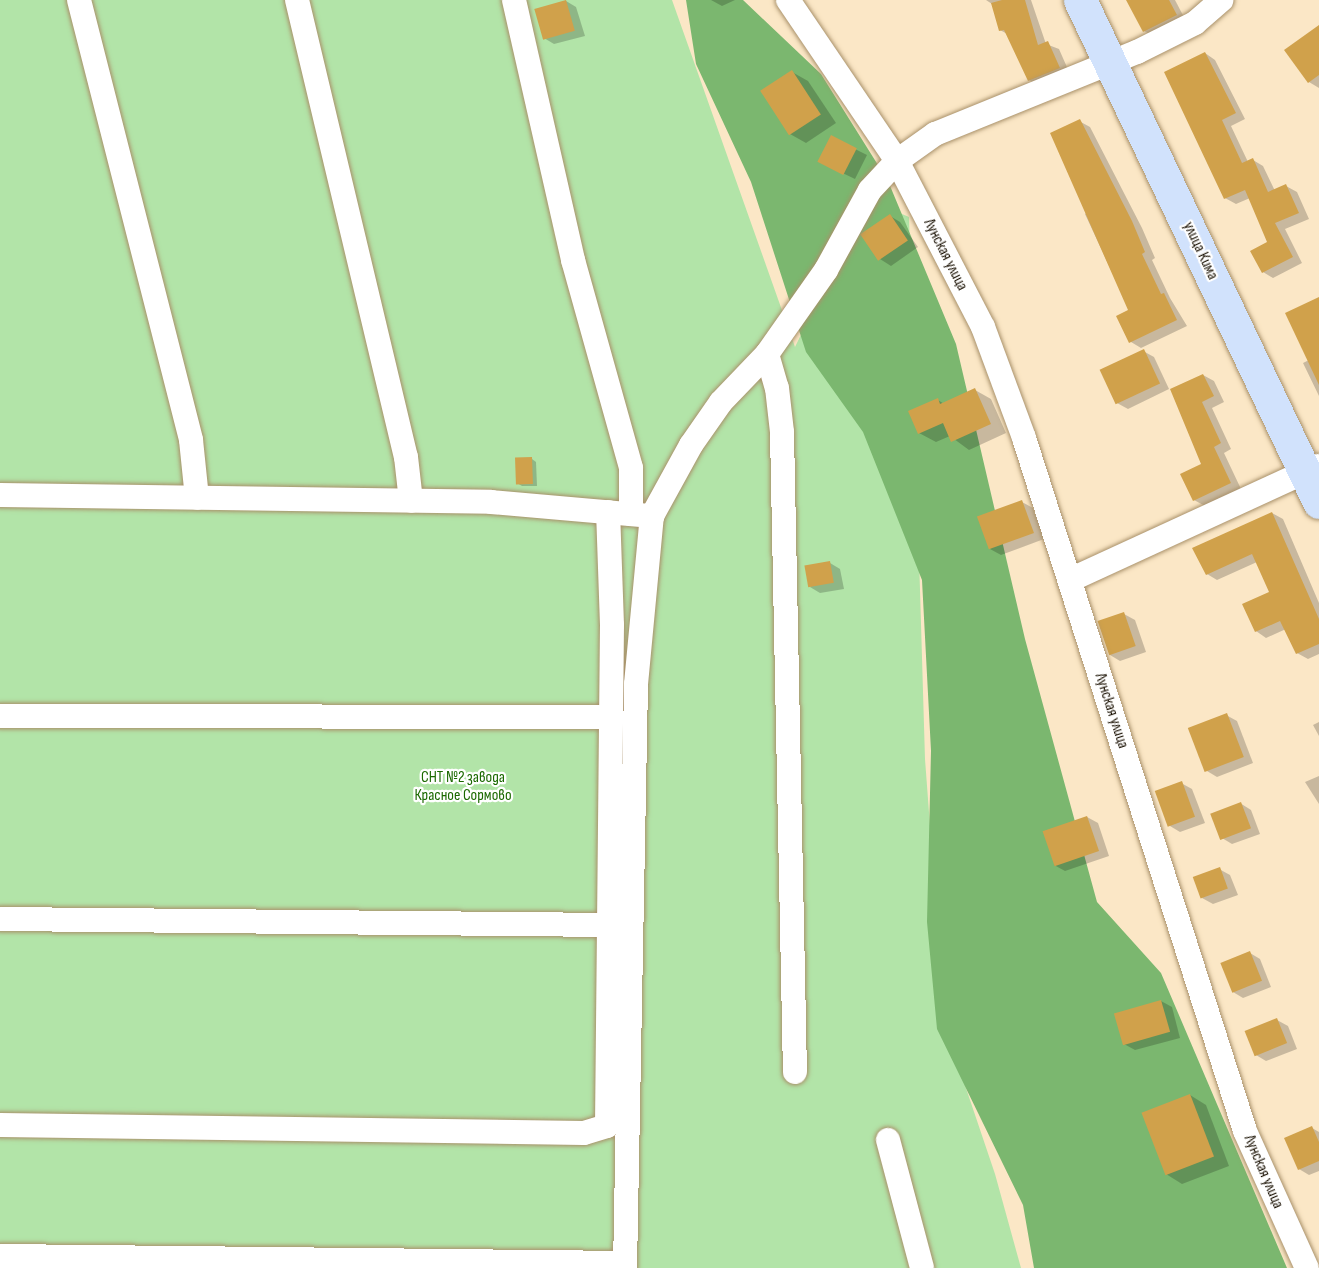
<!DOCTYPE html>
<html>
<head>
<meta charset="utf-8">
<style>
	body { margin:0 }
	#map { position:relative; width:1319px; height:1268px; overflow:hidden; background:#fbe7c6; font-family:"Sofia Sans Condensed",sans-serif }
	div>[style] { position:absolute }
	[style*='--x'] { left:calc(var(--x)*1px); top:calc(var(--y)*1px); width:calc(var(--w)*1px); rotate:calc(var(--a)*1deg) }
	.green>* { inset:0; background:#b2e4a8 }
	.forest>* { inset:0; background:#7bb76f }
	.shadow>* { inset:0; background:#0003 }
	.building>* { inset:0; background:#d0a14b; transform-origin:0 0 }
	.roads { filter:drop-shadow(0 0 2px #a9916a) drop-shadow(0 0 2px #a9916a) }
	.street>* { height:24px; margin:-12px; padding:0 12px; transform-origin:12px; border-radius:12px; background:#fff }
	.primary>* { height:33px; margin:-16.5px; padding:0 16.5px; transform-origin:16.5px; border-radius:16.5px; background:#d1e2fc }
	span { translate:-50% -50%; white-space:nowrap; text-align:center; line-height:1.15; -webkit-text-stroke:4.5px #fff; paint-order:stroke }
	.street-label { font-size:16px; color:#1b1204 }
	.park-label { font-size:16px; color:#1b6900 }
</style>
</head>
<body>
<div id="map">
	<div class="green">
		<div style="clip-path:polygon(0 0,672px 0,795px 347px,867px 199px,909px 217px,925px 759px,945px 1026px,995px 1174px,1021px 1268px,0 1268px)"></div>
	</div>
	<div class="forest">
		<div style="clip-path:polygon(686px 0,743px 0,821px 74px,888px 181px,956px 344px,1025px 639px,1097px 902px,1161px 973px,1287px 1268px,1034px 1268px,1023px 1205px,937px 1029px,927px 922px,931px 751px,922px 580px,863px 432px,806px 352px,751px 182px,696px 64px)"></div>
	</div>
	<div class="shadow">
		<div style="clip-path:polygon(711px 0,735px 0,722px 6px)"></div>
		<div style="clip-path:polygon(986px 0,1031px 0,1046px 44px,1059px 49px,1070px 74px,1039px 86px,1029px 80px,1009px 35px,1000px 30px,992px 4px)"></div>
		<div style="clip-path:polygon(1134px 0,1175px 0,1186px 21px,1155px 37px,1144px 31px)"></div>
		<div style="clip-path:polygon(566px 1px,576px 7px,585px 36px,554px 44px,544px 38px)"></div>
		<div style="clip-path:polygon(1319px 30px,1319px 88px,1309px 82px)"></div>
		<div style="clip-path:polygon(1205px 53px,1215px 60px,1245px 119px,1231px 126px,1248px 162px,1253px 160px,1263px 166px,1275px 191px,1286px 186px,1297px 192px,1309px 219px,1285px 229px,1302px 263px,1273px 278px,1263px 272px,1269px 242px,1250px 198px,1236px 204px,1225px 198px)"></div>
		<div style="clip-path:polygon(792px 72px,808px 81px,836px 123px,806px 143px,790px 134px)"></div>
		<div style="clip-path:polygon(1079px 121px,1090px 127px,1142px 228px,1155px 258px,1152px 260px,1170px 298px,1187px 326px,1141px 348px,1131px 342px,1130px 311px,1085px 214px,1089px 211px)"></div>
		<div style="clip-path:polygon(831px 137px,867px 155px,855px 179px,830px 167px)"></div>
		<div style="clip-path:polygon(890px 216px,900px 222px,918px 247px,891px 266px,880px 259px)"></div>
		<div style="clip-path:polygon(1319px 300px,1319px 396px,1303px 363px,1309px 360px)"></div>
		<div style="clip-path:polygon(1143px 351px,1154px 357px,1169px 389px,1128px 409px,1117px 403px)"></div>
		<div style="clip-path:polygon(1203px 375px,1214px 381px,1224px 402px,1212px 408px,1231px 449px,1224px 453px,1241px 489px,1205px 506px,1194px 500px,1203px 465px,1172px 390px)"></div>
		<div style="clip-path:polygon(975px 390px,991px 399px,1006px 433px,969px 450px,950px 436px,936px 442px,919px 433px,938px 400px,944px 404px)"></div>
		<div style="clip-path:polygon(532px 459px,536px 462px,537px 486px,522px 486px,517px 483px)"></div>
		<div style="clip-path:polygon(1022px 502px,1033px 508px,1044px 539px,1001px 555px,990px 549px)"></div>
		<div style="clip-path:polygon(1272px 513px,1283px 519px,1319px 603px,1319px 654px,1308px 659px,1297px 653px,1286px 629px,1266px 638px,1256px 631px,1271px 593px,1257px 562px,1217px 580px,1207px 574px)"></div>
		<div style="clip-path:polygon(830px 563px,840px 569px,844px 589px,820px 593px,810px 587px)"></div>
		<div style="clip-path:polygon(1124px 614px,1135px 620px,1146px 652px,1120px 661px,1110px 655px)"></div>
		<div style="clip-path:polygon(1226px 715px,1237px 721px,1253px 763px,1217px 777px,1207px 771px)"></div>
		<div style="clip-path:polygon(1319px 722px,1319px 736px,1313px 725px)"></div>
		<div style="clip-path:polygon(1319px 776px,1319px 804px,1305px 782px)"></div>
		<div style="clip-path:polygon(1181px 783px,1192px 789px,1205px 823px,1180px 832px,1170px 826px)"></div>
		<div style="clip-path:polygon(1240px 803px,1251px 810px,1260px 834px,1232px 844px,1222px 838px)"></div>
		<div style="clip-path:polygon(1087px 817px,1098px 823px,1109px 856px,1065px 871px,1054px 865px)"></div>
		<div style="clip-path:polygon(1219px 869px,1230px 875px,1238px 895px,1213px 904px,1202px 898px)"></div>
		<div style="clip-path:polygon(1250px 953px,1260px 959px,1271px 987px,1243px 998px,1233px 992px)"></div>
		<div style="clip-path:polygon(1161px 1001px,1172px 1007px,1180px 1038px,1135px 1050px,1124px 1044px)"></div>
		<div style="clip-path:polygon(1277px 1020px,1288px 1026px,1297px 1049px,1266px 1061px,1256px 1055px)"></div>
		<div style="clip-path:polygon(1190px 1095px,1206px 1105px,1229px 1166px,1182px 1184px,1166px 1174px)"></div>
		<div style="clip-path:polygon(1312px 1128px,1319px 1132px,1319px 1171px,1309px 1175px,1299px 1169px)"></div>
	</div>
	<div class="building">
		<div style="left:566px;top:0;width:32px;height:33px;rotate:74deg"></div>
		<div style="clip-path:polygon(1002px 0,1025px 0,1038px 45px,1048px 41px,1060px 68px,1028px 81px,1004px 30px,999px 31px,991px 3px)"></div>
		<div style="clip-path:polygon(1126px 0,1169px 0,1177px 15px,1143px 32px)"></div>
		<div style="clip-path:polygon(1319px 25px,1319px 75px,1308px 83px,1284px 50px)"></div>
		<div style="clip-path:polygon(1205px 52px,1236px 113px,1222px 120px,1242px 163px,1253px 158px,1268px 192px,1286px 184px,1299px 213px,1275px 223px,1293px 257px,1262px 273px,1250px 251px,1267px 242px,1245px 190px,1224px 199px,1164px 72px)"></div>
		<div style="left:792px;top:70px;width:53px;height:38px;rotate:57deg"></div>
		<div style="clip-path:polygon(1080px 119px,1132px 221px,1145px 252px,1142px 254px,1161px 294px,1164px 293px,1177px 320px,1129px 343px,1116px 316px,1128px 310px,1050px 133px)"></div>
		<div style="left:831px;top:135px;width:29px;height:30px;rotate:27deg"></div>
		<div style="left:890px;top:214px;width:32px;height:36px;rotate:56deg"></div>
		<div style="clip-path:polygon(1319px 297px,1319px 385px,1285px 313px)"></div>
		<div style="left:1144px;top:349px;width:38px;height:49px;rotate:65deg"></div>
		<div style="clip-path:polygon(1203px 374px,1214px 396px,1202px 402px,1221px 443px,1214px 447px,1231px 483px,1193px 501px,1180px 474px,1201px 464px,1170px 389px)"></div>
		<div style="clip-path:polygon(975px 388px,991px 424px,951px 442px,943px 423px,918px 434px,908px 411px,938px 398px,940px 404px)"></div>
		<div style="left:532px;top:457px;width:27px;height:17px;rotate:88deg"></div>
		<div style="left:1022px;top:500px;width:35px;height:48px;rotate:70deg"></div>
		<div style="clip-path:polygon(1272px 512px,1319px 619px,1319px 644px,1296px 654px,1280px 621px,1255px 632px,1242px 604px,1269px 592px,1252px 554px,1206px 575px,1192px 548px)"></div>
		<div style="left:830px;top:561px;width:22px;height:26px;rotate:80deg"></div>
		<div style="left:1124px;top:612px;width:36px;height:28px;rotate:71deg"></div>
		<div style="left:1227px;top:713px;width:47px;height:42px;rotate:69deg"></div>
		<div style="left:1182px;top:781px;width:38px;height:29px;rotate:70deg"></div>
		<div style="left:1241px;top:802px;width:28px;height:33px;rotate:69deg"></div>
		<div style="left:1087px;top:816px;width:37px;height:47px;rotate:71deg"></div>
		<div style="left:1220px;top:867px;width:23px;height:29px;rotate:70deg"></div>
		<div style="left:1250px;top:951px;width:32px;height:32px;rotate:68deg"></div>
		<div style="left:1161px;top:1000px;width:33px;height:49px;rotate:74deg"></div>
		<div style="left:1277px;top:1018px;width:27px;height:35px;rotate:68deg"></div>
		<div style="left:1190px;top:1094px;width:67px;height:52px;rotate:69deg"></div>
		<div style="clip-path:polygon(1312px 1126px,1319px 1142px,1319px 1161px,1298px 1170px,1284px 1138px)"></div>
	</div>
	<div class="roads">
		<div class="street">
			<div style="--x:79;--y:0;--w:454;--a:75.7"></div>
			<div style="--x:191;--y:440;--w:58;--a:84.1"></div>
			<div style="--x:297;--y:0;--w:470;--a:76.6"></div>
			<div style="--x:406;--y:457;--w:44;--a:83.5"></div>
			<div style="--x:514;--y:0;--w:267;--a:77.2"></div>
			<div style="--x:573;--y:260;--w:216;--a:74.4"></div>
			<div style="--x:631;--y:468;--w:46;--a:90"></div>
			<div style="--x:788;--y:0;--w:194;--a:55.9"></div>
			<div style="--x:897;--y:161;--w:187;--a:62.6"></div>
			<div style="--x:983;--y:327;--w:118;--a:69.7"></div>
			<div style="--x:1024;--y:438;--w:727;--a:72.31"></div>
			<div style="--x:1245;--y:1131;--w:150;--a:65.7"></div>
			<div style="--x:767;--y:354;--w:35;--a:74"></div>
			<div style="--x:777;--y:388;--w:44;--a:83.5"></div>
			<div style="--x:782;--y:432;--w:640;--a:88.84"></div>
			<div style="--x:0;--y:495;--w:491;--a:0.8"></div>
			<div style="--x:491;--y:502;--w:162;--a:5"></div>
			<div style="--x:1070;--y:580;--w:273;--a:-24.7"></div>
			<div style="--x:0;--y:716;--w:611;--a:0.09"></div>
			<div style="--x:0;--y:919;--w:610;--a:0.56"></div>
			<div style="--x:0;--y:1125;--w:584;--a:0.78"></div>
			<div style="--x:584;--y:1133;--w:24;--a:-17"></div>
			<div style="--x:607;--y:1126;--w:501;--a:-89.43"></div>
			<div style="--x:612;--y:625;--w:113;--a:-92"></div>
			<div style="--x:888;--y:1140;--w:132;--a:75.1"></div>
			<div style="--x:0;--y:1256;--w:625;--a:0.64"></div>
			<div style="--x:625;--y:1268;--w:584;--a:-88.92"></div>
			<div style="--x:636;--y:684;--w:169;--a:-84.6"></div>
			<div style="--x:652;--y:516;--w:81;--a:-61.2"></div>
			<div style="--x:691;--y:445;--w:52;--a:-55.1"></div>
			<div style="--x:721;--y:402;--w:66;--a:-46.2"></div>
			<div style="--x:767;--y:354;--w:103;--a:-54.9"></div>
			<div style="--x:826;--y:270;--w:91;--a:-61.2"></div>
			<div style="--x:870;--y:190;--w:40;--a:-47"></div>
			<div style="--x:897;--y:161;--w:47;--a:-35.4"></div>
			<div style="--x:935;--y:134;--w:218;--a:-22.1"></div>
			<div style="--x:1137;--y:52;--w:65;--a:-26.6"></div>
			<div style="--x:1195;--y:23;--w:35;--a:-41"></div>
		</div>
		<div class="primary">
			<div style="--x:1080;--y:0;--w:556;--a:64.54"></div>
		</div>
	</div>
	<div class="street-label">
		<span style="left:1200px;top:251px;rotate:65deg">улица Кима</span>
		<span style="left:945px;top:255px;rotate:63deg">Лунская улица</span>
		<span style="left:1111px;top:711px;rotate:72deg">Лунская улица</span>
		<span style="left:1263px;top:1172px;rotate:67deg">Лунская улица</span>
	</div>
	<div class="park-label">
		<span style="left:463px;top:787px">СНТ №2 завода<br>Красное Сормово</span>
	</div>
</div>
</body>
</html>
